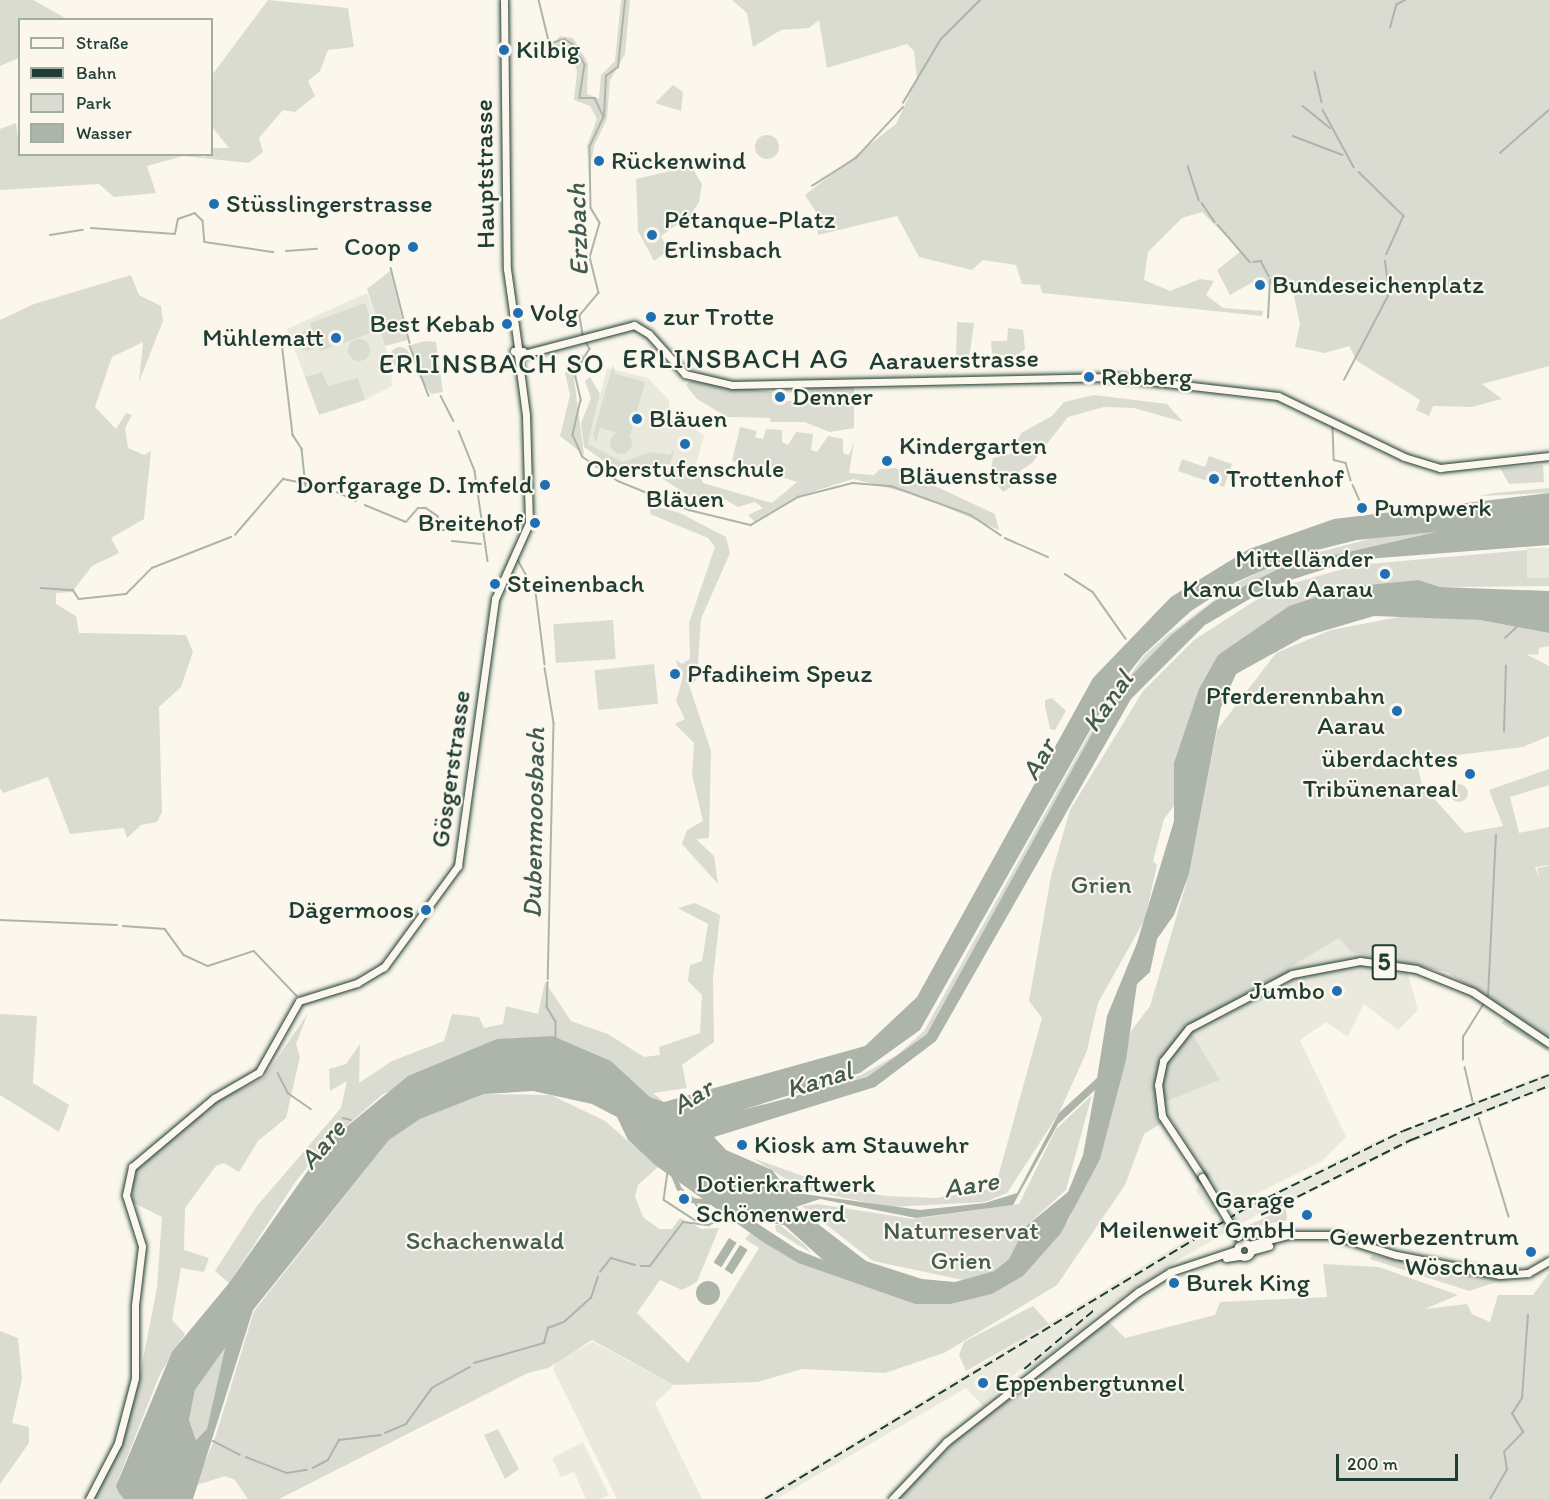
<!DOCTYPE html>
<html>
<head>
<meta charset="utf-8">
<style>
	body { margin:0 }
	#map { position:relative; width:1549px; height:1499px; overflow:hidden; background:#fbf7ec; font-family:Itim,sans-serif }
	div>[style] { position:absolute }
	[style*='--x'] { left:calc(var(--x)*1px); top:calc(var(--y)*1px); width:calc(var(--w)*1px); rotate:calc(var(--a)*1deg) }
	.built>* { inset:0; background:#eae9de; transform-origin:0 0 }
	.green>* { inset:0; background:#dbdcd1; transform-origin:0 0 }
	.round { border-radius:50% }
	.water>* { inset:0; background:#adb4aa; transform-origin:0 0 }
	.stream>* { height:1.5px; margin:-0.75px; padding:0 0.75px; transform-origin:0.75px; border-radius:0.75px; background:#adb4aa }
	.canal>* { height:4.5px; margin:-2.25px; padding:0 2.25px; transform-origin:2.25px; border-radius:2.25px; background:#adb4aa }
	.roads { filter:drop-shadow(0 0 2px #1f3d34) drop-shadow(0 0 2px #1f3d34) }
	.major>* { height:7px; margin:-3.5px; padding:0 3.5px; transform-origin:3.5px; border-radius:3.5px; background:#fbf7ec }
	.major>.ring { margin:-3.5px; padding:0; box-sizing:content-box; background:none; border:7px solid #fbf7ec; border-radius:50% }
	.rail>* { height:1.5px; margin-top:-0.75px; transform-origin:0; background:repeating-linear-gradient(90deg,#1f3d34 0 9px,transparent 0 13.5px) }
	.bridges { filter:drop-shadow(0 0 2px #1f3d34) drop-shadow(0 0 2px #1f3d34) }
	.major-bridge>* { height:7px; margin:-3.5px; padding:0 3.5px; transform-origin:3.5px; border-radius:3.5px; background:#fbf7ec }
	.dots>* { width:16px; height:16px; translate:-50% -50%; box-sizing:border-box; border:3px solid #fbf7ec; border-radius:50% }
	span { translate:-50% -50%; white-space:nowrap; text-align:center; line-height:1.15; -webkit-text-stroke:4.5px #fbf7ec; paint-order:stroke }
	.shield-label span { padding:2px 4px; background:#fbf7ec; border:2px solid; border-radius:4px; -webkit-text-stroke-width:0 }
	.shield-label { font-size:24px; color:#1f3d34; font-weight:700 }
	.poi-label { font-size:26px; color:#1f3d34 }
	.left { translate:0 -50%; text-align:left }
	.right { translate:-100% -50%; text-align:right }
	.street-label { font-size:26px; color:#1f3d34 }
	.park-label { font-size:26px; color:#455d53 }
	.water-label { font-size:27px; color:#425b52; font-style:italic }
	.quarter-label { font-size:28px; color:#1f3d34; letter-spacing:1.5px }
	.legend { position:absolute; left:18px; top:18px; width:195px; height:138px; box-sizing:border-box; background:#fbf7ec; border:2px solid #a3ada2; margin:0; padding:8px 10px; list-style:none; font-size:18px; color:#1f3d34 }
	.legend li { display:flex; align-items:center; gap:12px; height:30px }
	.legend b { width:30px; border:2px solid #a3ada2 }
	.scale { position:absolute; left:1336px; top:1454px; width:122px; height:27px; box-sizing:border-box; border:3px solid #1f3d34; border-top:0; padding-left:8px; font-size:18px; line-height:21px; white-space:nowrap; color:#1f3d34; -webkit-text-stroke:4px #fbf7ec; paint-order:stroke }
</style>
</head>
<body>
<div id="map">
	<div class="built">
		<div style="clip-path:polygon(367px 293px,391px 363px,392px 386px,365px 400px,358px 379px,328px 387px,322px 372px,305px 377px,287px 329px)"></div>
		<div style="clip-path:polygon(607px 368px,648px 378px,669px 400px,669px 413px,704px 435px,694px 472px,671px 468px,662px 456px,623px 462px,588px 444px)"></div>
		<div style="left:1549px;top:548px;width:30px;height:22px;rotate:90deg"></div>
		<div style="clip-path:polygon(1340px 937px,1351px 952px,1405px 963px,1418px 1010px,1398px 1030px,1364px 1004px,1348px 1037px,1326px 1022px,1300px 1040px,1346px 1137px,1321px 1162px,1213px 1215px,1196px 1191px,1206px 1173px,1161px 1103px,1220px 1080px,1189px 1028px,1291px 973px,1288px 968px)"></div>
		<div style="clip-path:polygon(1549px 1072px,1549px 1088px,1410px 1143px,1262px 1217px,1260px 1213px,1178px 1260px,1108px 1306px,1035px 1367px,1019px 1370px,983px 1406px,966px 1388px,776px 1499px,760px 1499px,1219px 1220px,1378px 1140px)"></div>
		<div style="clip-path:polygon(593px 1342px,674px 1385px,655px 1403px,702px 1499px,617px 1499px,553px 1369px,557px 1360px)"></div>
		<div style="clip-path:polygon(583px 1442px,609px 1495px,600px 1499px,586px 1499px,574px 1472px,561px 1477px,552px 1458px)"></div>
	</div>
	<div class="green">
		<div style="clip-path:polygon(0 0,33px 0,67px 19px,20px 20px,19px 58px,0 66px)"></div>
		<div style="clip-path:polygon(268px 0,348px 8px,354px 47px,328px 50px,320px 71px,308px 81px,315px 96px,295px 112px,283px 110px,259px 138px,263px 152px,249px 163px,183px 156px,147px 166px,156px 193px,114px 197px,99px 184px,0 190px,0 129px,16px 123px,20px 154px,186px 154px,205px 157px,212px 148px,229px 148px,212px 127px,212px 75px)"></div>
		<div style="clip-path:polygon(621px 0,630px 0,625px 54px,610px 80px,607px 119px,594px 146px,589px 179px,587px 146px,597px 119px,590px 106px,574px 100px,577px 71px,568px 47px,551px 46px,560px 36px,573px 38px,588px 63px,587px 94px,599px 99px,601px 75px,615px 61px)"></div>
		<div style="clip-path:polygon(732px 0,1549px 0,1549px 366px,1482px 384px,1502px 399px,1471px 407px,1433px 406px,1429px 416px,1416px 410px,1420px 400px,1357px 361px,1349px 346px,1325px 353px,1295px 347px,1300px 324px,1292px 287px,1251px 283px,1230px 295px,1217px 270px,1241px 251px,1202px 212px,1182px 218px,1148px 252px,1144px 280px,1170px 291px,1200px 279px,1214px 281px,1206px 295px,1223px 308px,1263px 311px,1262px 316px,1042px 293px,1040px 285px,1022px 284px,1016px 265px,983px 260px,972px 270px,919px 257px,897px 216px,818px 235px,816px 212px,805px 195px,896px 124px,917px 79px,914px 51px,907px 44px,827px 68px,819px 20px,809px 28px,781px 30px,753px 47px,747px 13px)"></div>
		<div style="clip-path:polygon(673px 85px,683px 92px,681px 111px,655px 103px)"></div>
		<div class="round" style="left:755px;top:135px;width:24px;height:24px"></div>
		<div style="clip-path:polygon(691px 166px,702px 184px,699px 202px,684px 225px,679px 223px,661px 236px,668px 251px,654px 261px,638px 231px,636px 179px)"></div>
		<div style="clip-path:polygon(390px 271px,408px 340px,385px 346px,367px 289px)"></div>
		<div style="clip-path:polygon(131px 275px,139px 295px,161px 306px,163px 321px,139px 382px,143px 342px,112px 357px,95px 407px,116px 429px,126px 413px,132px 415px,125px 428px,128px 448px,144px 455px,151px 451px,144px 519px,111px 538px,119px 553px,92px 566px,72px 592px,56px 593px,56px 604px,76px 616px,79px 633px,186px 635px,193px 652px,181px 687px,159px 707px,162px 812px,157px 822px,141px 825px,127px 838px,124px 828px,70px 834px,48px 777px,3px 793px,0 788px,0 320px,34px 304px)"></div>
		<div style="left:365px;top:303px;width:30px;height:59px;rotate:70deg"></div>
		<div style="clip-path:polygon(957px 322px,974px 323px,969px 359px,956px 359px)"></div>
		<div style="clip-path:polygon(1008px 328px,1023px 330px,1025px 349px,1007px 364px,1004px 356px,992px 353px,991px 341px,1007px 341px)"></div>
		<div class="round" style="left:297px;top:331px;width:20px;height:20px"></div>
		<div class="round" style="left:348px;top:339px;width:22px;height:22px"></div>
		<div style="clip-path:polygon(425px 341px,436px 342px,443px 392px,431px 394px,416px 372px,411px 345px)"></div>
		<div class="round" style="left:390px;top:347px;width:20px;height:20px"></div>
		<div style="clip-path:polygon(585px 354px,574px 378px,584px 455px,560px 436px,570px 395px,565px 373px,573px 359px)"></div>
		<div style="clip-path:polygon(613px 365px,615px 374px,645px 382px,630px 436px,600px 428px,596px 442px,593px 435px)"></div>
		<div style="clip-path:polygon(322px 372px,328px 386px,358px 378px,365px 400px,319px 415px,305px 377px)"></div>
		<div style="clip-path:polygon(590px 377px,600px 394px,588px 444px,623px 462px,650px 452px,670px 455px,675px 449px,670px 464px,621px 473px,584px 447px,581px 423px,591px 398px,585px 381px)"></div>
		<div style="clip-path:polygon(691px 381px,772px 392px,773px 402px,803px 400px,803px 388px,854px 387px,854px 428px,830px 432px,804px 422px,771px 422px,770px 418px,727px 417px,697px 399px,686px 385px)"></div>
		<div style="clip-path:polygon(1094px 395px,1167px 404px,1183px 422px,1134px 408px,1104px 407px,1068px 417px,1032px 463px,1020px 471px,1019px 482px,1003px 492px,990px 476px,993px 458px,1011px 454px,1021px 433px,1052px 416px,1064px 402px)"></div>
		<div style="clip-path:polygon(740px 427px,757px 431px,755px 437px,763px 439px,766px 429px,782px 430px,782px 442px,788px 445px,796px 432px,813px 434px,811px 450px,817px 452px,828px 436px,843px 439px,843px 453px,849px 455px,854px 442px,849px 473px,874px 475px,880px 469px,896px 468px,995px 514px,999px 530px,920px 496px,853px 479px,796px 497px,755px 522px,748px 515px,763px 508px,755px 502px,738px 507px,717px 495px,694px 499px,663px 479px,667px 468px,680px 468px,698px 472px,703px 483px,772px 503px,797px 482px,732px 461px)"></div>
		<div class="round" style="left:610px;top:432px;width:22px;height:22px"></div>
		<div style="clip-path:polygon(1209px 456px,1232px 464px,1224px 487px,1178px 471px,1182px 459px,1205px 467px)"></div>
		<div style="clip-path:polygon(1543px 465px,1544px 482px,1509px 484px,1500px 468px)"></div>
		<div style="clip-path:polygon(1549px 488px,1549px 493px,1480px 496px,1493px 493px)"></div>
		<div style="clip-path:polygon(651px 505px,680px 513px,726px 537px,730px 553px,701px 619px,697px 678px,693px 684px,687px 679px,711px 751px,709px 838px,696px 839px,714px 856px,718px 884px,682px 844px,687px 830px,703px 821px,692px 775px,694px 743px,675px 724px,685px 719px,676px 701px,682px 680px,676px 660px,682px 664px,690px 659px,689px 623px,715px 547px,708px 538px,650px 514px)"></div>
		<div style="clip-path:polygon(1437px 532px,1282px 567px,1213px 602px,1170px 636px,1126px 681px,1095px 728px,954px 990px,927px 1034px,867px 1077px,757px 1108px,861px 1075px,897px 1055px,924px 1031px,1093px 727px,1144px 656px,1166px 636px,1237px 583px,1281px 562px,1377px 537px)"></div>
		<div style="clip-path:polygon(1527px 550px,1527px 578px,1549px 578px,1549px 586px,1440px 587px,1419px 580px,1347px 587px,1289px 606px,1218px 655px,1175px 763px,1174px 806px,1164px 819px,1153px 861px,1157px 865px,1145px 919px,1098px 1003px,1087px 1051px,1059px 1113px,1007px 1193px,985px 1202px,891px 1207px,804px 1190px,752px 1158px,840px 1189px,887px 1196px,936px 1198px,995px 1188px,1042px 1018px,1029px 1001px,1051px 876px,1070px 810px,1143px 691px,1194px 640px,1273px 589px,1357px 565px)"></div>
		<div style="clip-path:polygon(1404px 616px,1480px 620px,1549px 633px,1549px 646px,1539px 648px,1538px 655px,1526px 654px,1549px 666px,1549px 736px,1523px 747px,1416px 760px,1422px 785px,1465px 833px,1503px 826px,1489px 790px,1549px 769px,1549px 785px,1510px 797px,1519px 833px,1549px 827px,1549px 865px,1535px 867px,1540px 880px,1537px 868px,1549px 866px,1549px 1040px,1447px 972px,1351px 952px,1339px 938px,1289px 968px,1292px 974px,1189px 1028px,1220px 1080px,1162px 1103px,1164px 1122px,1144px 1134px,1125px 1185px,1057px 1285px,944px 1353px,885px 1373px,802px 1369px,758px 1382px,674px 1385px,592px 1340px,548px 1368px,528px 1373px,279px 1499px,248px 1499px,235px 1480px,225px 1476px,194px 1486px,215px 1438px,254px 1311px,389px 1140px,420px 1119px,484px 1094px,551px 1095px,605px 1121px,658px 1167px,638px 1185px,635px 1197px,643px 1217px,659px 1229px,672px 1229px,680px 1218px,702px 1229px,719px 1228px,697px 1282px,682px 1290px,660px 1280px,637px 1313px,688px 1363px,759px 1248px,745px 1239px,750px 1233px,798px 1263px,915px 1304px,951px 1304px,992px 1294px,1023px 1276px,1069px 1220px,1110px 1121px,1131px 1031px,1150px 1006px,1189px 874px,1217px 730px,1276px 653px,1331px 630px)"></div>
		<div style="left:613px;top:620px;width:39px;height:60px;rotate:86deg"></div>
		<div style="left:654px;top:664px;width:40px;height:60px;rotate:84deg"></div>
		<div style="clip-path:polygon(1052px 698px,1066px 711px,1055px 730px,1050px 729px,1045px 706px,1045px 700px)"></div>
		<div class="round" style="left:1450px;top:784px;width:18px;height:18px"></div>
		<div style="clip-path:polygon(695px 903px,720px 915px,713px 978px,714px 1042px,682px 1065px,687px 1088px,653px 1093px,664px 1102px,650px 1097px,611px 1061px,553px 1036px,383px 1094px,328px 1142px,296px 1181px,229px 1283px,215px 1271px,257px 1206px,341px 1108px,347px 1081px,330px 1091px,329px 1069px,346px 1064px,360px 1044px,359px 1083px,392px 1061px,444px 1041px,452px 1014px,479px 1017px,484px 1028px,503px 1024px,506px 1006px,538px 1014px,545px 982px,571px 1021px,608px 1034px,644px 1057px,660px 1055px,659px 1047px,700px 1033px,702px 995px,688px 981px,690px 965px,702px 961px,708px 924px,678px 908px)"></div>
		<div style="clip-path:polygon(308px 1013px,296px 1044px,300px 1057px,286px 1118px,258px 1141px,239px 1172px,224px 1163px,216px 1166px,185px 1208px,184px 1250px,209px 1258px,204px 1272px,181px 1268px,172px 1320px,185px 1334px,160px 1374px,118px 1480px,124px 1499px,91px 1499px,136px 1396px,157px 1287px,162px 1217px,132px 1202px,133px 1172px,199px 1113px,205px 1114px,211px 1103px,264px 1078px)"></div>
		<div style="clip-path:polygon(0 1014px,37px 1016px,33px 1083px,69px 1105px,59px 1132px,0 1095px)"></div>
		<div style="clip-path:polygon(1506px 1019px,1549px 1046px,1549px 1052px,1501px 1023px)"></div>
		<div style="clip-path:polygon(1092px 1095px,1066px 1190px,1025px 1227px,1009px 1259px,994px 1271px,963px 1280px,873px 1261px,802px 1206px,818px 1204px,913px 1219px,1019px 1204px,1056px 1129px)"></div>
		<div style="clip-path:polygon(1286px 1208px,1287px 1220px,1258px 1226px,1266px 1237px,1252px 1242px,1244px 1238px,1240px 1229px)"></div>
		<div style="clip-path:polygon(780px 1225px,806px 1246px,811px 1253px,776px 1231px,775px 1225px)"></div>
		<div style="clip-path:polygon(1372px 1255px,1481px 1276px,1509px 1278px,1469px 1291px,1370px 1259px)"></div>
		<div style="clip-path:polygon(1323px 1264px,1379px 1267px,1458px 1295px,1425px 1309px,1467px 1304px,1472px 1314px,1490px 1322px,1498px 1295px,1533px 1295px,1549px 1273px,1549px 1499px,897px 1499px,957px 1439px,1108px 1321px,1125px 1338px,1215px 1315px,1220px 1302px,1327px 1297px)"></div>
		<div style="clip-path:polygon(1033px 1306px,1049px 1324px,966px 1371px,959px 1355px,964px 1342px)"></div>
		<div style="clip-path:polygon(0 1331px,18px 1338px,22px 1379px,12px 1423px,29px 1427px,29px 1443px,0 1484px)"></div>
		<div style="clip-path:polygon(225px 1348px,207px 1430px,196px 1440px,189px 1420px,195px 1390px)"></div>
		<div style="clip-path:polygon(498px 1429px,519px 1469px,505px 1479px,484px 1435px)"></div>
	</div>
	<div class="water">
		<div style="clip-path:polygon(evenodd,1549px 493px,1549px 545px,1353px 560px,1272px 586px,1205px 625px,1131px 699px,936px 1041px,875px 1087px,714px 1137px,726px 1150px,772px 1170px,789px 1192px,920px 1210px,985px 1203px,1017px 1193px,1059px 1113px,1097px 1078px,1107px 1016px,1137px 943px,1174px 821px,1174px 763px,1199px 689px,1218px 655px,1289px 606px,1346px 587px,1419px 580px,1440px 587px,1549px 591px,1549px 633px,1480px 620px,1374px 616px,1303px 637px,1236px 674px,1221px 707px,1189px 874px,1174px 915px,1157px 939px,1150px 972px,1137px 984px,1126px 1060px,1100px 1159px,1061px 1233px,1023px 1276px,992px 1294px,951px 1304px,915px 1304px,798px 1263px,763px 1242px,655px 1165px,628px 1140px,617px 1117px,592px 1104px,533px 1091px,484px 1094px,420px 1119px,389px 1140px,253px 1310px,193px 1499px,124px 1499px,119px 1493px,116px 1486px,172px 1352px,229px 1283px,328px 1142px,408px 1076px,497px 1039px,553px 1036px,611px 1061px,650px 1097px,664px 1102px,865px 1046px,917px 997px,1093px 678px,1171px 597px,1249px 549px,1334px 519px,1549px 493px,1436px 532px,1282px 567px,1213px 602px,1170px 636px,1126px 681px,1095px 728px,927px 1034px,867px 1077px,739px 1111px,860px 1073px,920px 1030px,1106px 702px,1143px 655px,1191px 611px,1236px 582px,1301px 554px,1357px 540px,1436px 532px,1549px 493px,1095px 1090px,1083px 1155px,1068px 1192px,1025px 1227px,1009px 1259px,994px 1271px,955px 1282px,922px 1279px,866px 1261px,796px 1207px,820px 1199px,916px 1218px,1013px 1205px,1058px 1124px,1095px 1090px,1549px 493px,752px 1220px,784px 1225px,823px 1260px,798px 1250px,752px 1220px,1549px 493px,225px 1348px,207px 1429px,196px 1440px,189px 1420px,195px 1390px,225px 1348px)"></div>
		<div style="left:729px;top:1238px;width:9px;height:29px;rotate:32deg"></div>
		<div style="left:740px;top:1245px;width:9px;height:29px;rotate:32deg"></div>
		<div class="round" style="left:696px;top:1281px;width:24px;height:24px"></div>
	</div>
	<div class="stream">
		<div style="--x:539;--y:0;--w:42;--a:76.3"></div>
		<div style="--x:1390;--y:28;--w:24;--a:-75"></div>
		<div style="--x:1396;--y:5;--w:10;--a:-29"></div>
		<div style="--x:552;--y:43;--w:13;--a:-18"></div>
		<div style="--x:564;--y:39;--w:10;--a:29"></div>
		<div style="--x:573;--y:44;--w:24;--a:60"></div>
		<div style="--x:585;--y:65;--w:33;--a:99"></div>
		<div style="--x:580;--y:98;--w:15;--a:0"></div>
		<div style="--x:595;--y:98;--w:21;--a:65"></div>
		<div style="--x:604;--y:117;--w:33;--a:115"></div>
		<div style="--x:590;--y:147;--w:61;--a:89.1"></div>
		<div style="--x:591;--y:208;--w:17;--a:59"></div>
		<div style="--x:600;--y:223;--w:35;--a:106"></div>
		<div style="--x:590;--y:257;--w:37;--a:76"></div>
		<div style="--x:599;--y:293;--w:30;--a:130"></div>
		<div style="--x:580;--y:316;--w:19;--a:81"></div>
		<div style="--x:1315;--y:72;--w:31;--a:77"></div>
		<div style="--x:903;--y:103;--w:74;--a:-59.3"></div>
		<div style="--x:941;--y:39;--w:55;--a:-45"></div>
		<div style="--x:1303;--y:106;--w:35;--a:39"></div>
		<div style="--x:1323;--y:110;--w:65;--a:61.5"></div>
		<div style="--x:604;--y:117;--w:41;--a:-87.2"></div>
		<div style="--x:606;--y:76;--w:15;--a:-37"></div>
		<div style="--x:618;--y:67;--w:67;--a:-84"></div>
		<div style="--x:1293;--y:136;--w:53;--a:20.8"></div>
		<div style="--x:1500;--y:153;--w:65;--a:-41.3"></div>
		<div style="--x:1188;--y:166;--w:36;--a:72"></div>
		<div style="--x:1359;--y:172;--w:63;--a:44.4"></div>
		<div style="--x:1404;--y:216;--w:42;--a:114.1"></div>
		<div style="--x:812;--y:186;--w:52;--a:-32.5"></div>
		<div style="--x:856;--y:158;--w:69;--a:-47.3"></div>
		<div style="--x:1202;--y:203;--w:23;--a:56"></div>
		<div style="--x:1218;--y:225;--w:49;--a:49.1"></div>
		<div style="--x:91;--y:228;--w:84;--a:4.1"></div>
		<div style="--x:175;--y:234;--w:15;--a:-79"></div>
		<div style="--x:178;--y:219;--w:18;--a:-19"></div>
		<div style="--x:195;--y:213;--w:11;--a:45"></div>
		<div style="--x:203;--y:221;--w:21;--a:85"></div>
		<div style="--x:205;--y:242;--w:69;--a:8.4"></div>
		<div style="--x:50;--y:235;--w:33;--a:-9"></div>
		<div style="--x:286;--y:251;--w:31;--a:-4"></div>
		<div style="--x:1253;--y:262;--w:8;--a:-7"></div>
		<div style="--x:1261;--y:261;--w:17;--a:62"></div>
		<div style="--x:391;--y:268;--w:77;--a:75.8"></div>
		<div style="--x:1268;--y:318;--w:38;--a:-87"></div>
		<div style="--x:281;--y:334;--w:102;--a:83.2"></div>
		<div style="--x:293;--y:435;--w:17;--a:57"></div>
		<div style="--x:302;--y:449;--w:37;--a:84"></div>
		<div style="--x:585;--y:340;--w:10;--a:61"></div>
		<div style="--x:590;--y:349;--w:28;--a:122"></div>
		<div style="--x:575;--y:373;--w:28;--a:77"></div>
		<div style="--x:581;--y:400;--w:36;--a:103"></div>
		<div style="--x:573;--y:435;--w:24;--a:66"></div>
		<div style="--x:583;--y:457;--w:42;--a:34.4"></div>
		<div style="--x:618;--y:481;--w:77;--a:22.2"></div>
		<div style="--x:689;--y:510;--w:64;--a:13.6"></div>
		<div style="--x:751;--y:525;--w:55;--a:-30.8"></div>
		<div style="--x:798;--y:497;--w:57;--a:-14.3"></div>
		<div style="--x:853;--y:483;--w:38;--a:5"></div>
		<div style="--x:891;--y:486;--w:85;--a:19.9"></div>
		<div style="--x:971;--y:515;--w:36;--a:34"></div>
		<div style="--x:410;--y:346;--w:53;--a:69.2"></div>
		<div style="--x:1344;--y:380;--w:97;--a:-62.4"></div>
		<div style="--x:1389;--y:294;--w:33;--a:-97"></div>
		<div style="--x:441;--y:396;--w:28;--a:63"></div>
		<div style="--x:1333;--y:427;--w:33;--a:88"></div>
		<div style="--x:1334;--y:460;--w:12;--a:14"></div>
		<div style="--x:1346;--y:463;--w:18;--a:74"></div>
		<div style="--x:459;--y:431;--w:43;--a:68.2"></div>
		<div style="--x:475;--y:471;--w:91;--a:81.8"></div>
		<div style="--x:1353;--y:485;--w:22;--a:66"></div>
		<div style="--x:327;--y:487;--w:4;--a:34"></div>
		<div style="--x:337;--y:492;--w:21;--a:25"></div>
		<div style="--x:365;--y:505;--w:44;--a:22.5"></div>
		<div style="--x:406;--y:522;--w:18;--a:-49"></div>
		<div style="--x:418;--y:508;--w:8;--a:0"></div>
		<div style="--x:426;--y:508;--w:14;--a:34"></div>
		<div style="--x:438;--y:516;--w:14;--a:82"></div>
		<div style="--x:440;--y:530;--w:10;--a:0"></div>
		<div style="--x:235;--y:535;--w:74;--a:-49.4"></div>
		<div style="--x:283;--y:479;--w:43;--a:10.8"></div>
		<div style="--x:1005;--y:538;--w:47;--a:23.8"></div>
		<div style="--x:452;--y:541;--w:29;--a:6"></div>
		<div style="--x:518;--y:560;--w:37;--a:61"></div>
		<div style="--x:536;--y:592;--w:73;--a:82.9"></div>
		<div style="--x:1065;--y:574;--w:33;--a:33"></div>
		<div style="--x:1093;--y:592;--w:57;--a:54.9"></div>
		<div style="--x:41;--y:588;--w:32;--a:4"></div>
		<div style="--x:73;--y:590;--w:11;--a:56"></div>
		<div style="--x:79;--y:599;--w:47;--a:-6.1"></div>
		<div style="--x:126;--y:594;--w:37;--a:-45"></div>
		<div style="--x:152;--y:568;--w:85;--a:-21.4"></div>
		<div style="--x:1505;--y:638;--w:16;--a:-43"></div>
		<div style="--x:545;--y:668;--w:56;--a:80.7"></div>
		<div style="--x:554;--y:723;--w:256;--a:91.3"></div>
		<div style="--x:1504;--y:732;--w:66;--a:-88.3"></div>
		<div style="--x:0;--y:920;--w:117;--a:2.4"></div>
		<div style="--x:123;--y:926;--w:42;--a:4.1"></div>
		<div style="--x:165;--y:929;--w:32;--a:54"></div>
		<div style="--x:184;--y:955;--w:26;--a:25"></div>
		<div style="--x:208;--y:966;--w:48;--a:-18.1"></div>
		<div style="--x:254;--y:951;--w:62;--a:46.3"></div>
		<div style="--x:548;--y:982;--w:25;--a:92"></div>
		<div style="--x:547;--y:1007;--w:17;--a:59"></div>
		<div style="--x:556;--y:1022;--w:15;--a:90"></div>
		<div style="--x:1488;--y:997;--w:162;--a:-87.2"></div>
		<div style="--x:1463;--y:1060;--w:23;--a:-90"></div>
		<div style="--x:1463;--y:1037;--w:40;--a:-58"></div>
		<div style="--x:1465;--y:1067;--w:35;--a:77"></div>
		<div style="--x:278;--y:1073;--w:22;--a:63"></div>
		<div style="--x:288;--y:1093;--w:28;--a:35"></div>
		<div style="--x:343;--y:1118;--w:8;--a:14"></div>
		<div style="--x:1479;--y:1118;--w:103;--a:73.1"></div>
		<div style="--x:668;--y:1172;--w:28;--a:98"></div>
		<div style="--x:664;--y:1200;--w:37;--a:33"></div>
		<div style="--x:695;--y:1220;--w:13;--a:4"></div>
		<div style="--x:708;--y:1221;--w:26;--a:-126"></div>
		<div style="--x:679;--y:1187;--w:5;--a:37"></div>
		<div style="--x:687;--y:1194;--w:11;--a:34"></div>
		<div style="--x:641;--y:1266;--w:9;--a:0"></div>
		<div style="--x:650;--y:1266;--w:55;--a:-53.1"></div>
		<div style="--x:683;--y:1222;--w:26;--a:7"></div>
		<div style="--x:709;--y:1225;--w:19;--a:-28"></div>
		<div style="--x:600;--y:1272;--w:18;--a:-52"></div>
		<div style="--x:611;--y:1258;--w:25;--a:16"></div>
		<div style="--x:474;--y:1363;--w:73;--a:-15.9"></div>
		<div style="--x:544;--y:1343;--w:16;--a:-75"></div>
		<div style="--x:548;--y:1328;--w:17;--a:-21"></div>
		<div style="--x:564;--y:1322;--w:36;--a:-42"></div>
		<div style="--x:591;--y:1298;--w:22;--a:-72"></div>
		<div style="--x:385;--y:1433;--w:23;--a:-23"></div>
		<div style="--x:406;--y:1424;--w:44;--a:-54.2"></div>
		<div style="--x:432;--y:1388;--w:43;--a:-28.9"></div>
		<div style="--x:213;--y:1441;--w:30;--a:27"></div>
		<div style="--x:246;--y:1457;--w:44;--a:21.3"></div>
		<div style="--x:287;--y:1473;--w:20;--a:-9"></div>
		<div style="--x:313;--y:1468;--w:17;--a:-28"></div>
		<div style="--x:328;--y:1460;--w:23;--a:-61"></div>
		<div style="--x:339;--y:1440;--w:42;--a:-6.8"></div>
		<div style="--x:1490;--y:1499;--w:34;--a:-60"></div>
		<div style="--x:1507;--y:1470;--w:18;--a:-99"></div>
		<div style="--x:1504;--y:1452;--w:28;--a:-46"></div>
		<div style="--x:1523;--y:1432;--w:21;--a:-121"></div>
		<div style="--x:1512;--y:1414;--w:19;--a:-58"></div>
		<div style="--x:1522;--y:1398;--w:83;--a:-85.9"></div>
	</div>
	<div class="canal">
		<div style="--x:672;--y:1171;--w:18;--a:68"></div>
		<div style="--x:691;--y:1200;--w:21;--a:5"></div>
	</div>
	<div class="roads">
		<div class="major">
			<div style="--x:504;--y:0;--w:269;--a:89.4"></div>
			<div style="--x:507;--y:269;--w:79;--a:82"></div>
			<div style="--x:523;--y:351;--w:9;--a:180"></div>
			<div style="--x:514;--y:351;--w:7;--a:34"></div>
			<div style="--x:520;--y:355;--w:118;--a:-14.7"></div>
			<div style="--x:634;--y:325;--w:17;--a:31"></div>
			<div style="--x:649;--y:334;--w:54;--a:48"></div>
			<div style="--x:685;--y:374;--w:48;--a:13.2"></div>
			<div style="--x:732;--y:385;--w:382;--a:-1.2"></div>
			<div style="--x:1114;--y:377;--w:165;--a:6.6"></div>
			<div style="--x:1278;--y:396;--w:140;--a:25.8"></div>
			<div style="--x:1404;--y:457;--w:38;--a:17"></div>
			<div style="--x:1440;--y:468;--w:110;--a:-6.3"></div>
			<div style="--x:1202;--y:1177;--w:73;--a:-123.3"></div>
			<div style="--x:1162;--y:1116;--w:31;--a:-97"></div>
			<div style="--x:1158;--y:1085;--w:25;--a:-78"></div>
			<div style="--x:1163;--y:1061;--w:42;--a:-51.8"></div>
			<div style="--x:1189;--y:1028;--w:116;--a:-27.7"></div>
			<div style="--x:1292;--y:974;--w:69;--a:-10.8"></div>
			<div style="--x:1360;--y:961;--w:57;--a:8.1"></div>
			<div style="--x:1416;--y:969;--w:61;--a:22"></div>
			<div style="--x:1473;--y:992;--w:92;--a:33.9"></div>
			<div class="ring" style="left:1237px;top:1243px;width:7px;height:7px"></div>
			<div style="--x:1249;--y:1245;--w:40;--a:-14.4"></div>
			<div style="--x:1288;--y:1235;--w:44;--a:0"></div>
			<div style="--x:1332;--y:1235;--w:67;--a:17.4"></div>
			<div style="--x:1396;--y:1255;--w:106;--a:10.9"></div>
			<div style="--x:1500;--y:1275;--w:28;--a:-4"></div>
			<div style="--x:1528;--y:1273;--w:24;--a:-30"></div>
			<div style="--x:1251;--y:1251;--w:19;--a:-16"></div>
			<div style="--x:1226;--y:1258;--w:13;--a:-9"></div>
			<div style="--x:89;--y:1499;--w:63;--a:-62.6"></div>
			<div style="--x:118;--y:1443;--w:67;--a:-75.3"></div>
			<div style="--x:135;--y:1378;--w:73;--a:-90"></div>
			<div style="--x:135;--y:1305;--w:59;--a:-83.2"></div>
			<div style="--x:142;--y:1246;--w:53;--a:-107.4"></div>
			<div style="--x:126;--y:1195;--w:29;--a:-78"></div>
			<div style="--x:132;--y:1167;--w:107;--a:-40.1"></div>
			<div style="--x:214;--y:1098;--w:52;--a:-30"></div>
			<div style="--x:259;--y:1072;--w:81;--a:-60.6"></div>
			<div style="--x:299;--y:1001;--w:61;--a:-17.2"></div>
			<div style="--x:357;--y:983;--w:31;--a:-31"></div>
			<div style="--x:384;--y:967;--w:125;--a:-53.8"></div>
			<div style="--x:458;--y:866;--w:270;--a:-82.1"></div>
			<div style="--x:495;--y:599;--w:83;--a:-65.9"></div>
			<div style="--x:529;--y:523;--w:108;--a:-91.6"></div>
			<div style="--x:526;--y:415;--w:61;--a:-97.6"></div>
			<div style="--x:892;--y:1499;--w:79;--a:-46.5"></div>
			<div style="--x:946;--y:1442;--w:244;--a:-38"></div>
			<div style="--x:1138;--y:1292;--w:38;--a:-32"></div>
			<div style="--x:1170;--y:1272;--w:70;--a:-18.4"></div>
		</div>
	</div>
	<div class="rail">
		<div style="--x:1261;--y:1215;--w:168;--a:-26.6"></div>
		<div style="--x:1411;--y:1140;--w:148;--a:-21.4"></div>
		<div style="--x:1024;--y:1369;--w:92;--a:-40.1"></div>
		<div style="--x:765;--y:1499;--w:559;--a:-31.16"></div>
		<div style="--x:1243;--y:1210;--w:178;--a:-26.3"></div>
		<div style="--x:1403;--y:1131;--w:156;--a:-21"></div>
	</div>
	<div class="bridges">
		<div class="major-bridge">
			<div style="--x:1202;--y:1177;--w:70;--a:59"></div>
		</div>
	</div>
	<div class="dots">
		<div style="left:504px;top:50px;background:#1f6fb2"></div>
		<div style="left:599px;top:161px;background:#1f6fb2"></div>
		<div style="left:214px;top:204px;background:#1f6fb2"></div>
		<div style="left:652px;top:235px;background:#1f6fb2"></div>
		<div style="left:413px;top:247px;background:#1f6fb2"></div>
		<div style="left:1260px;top:285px;background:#1f6fb2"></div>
		<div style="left:518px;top:313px;background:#1f6fb2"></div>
		<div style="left:651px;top:317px;background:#1f6fb2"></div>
		<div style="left:507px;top:324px;background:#1f6fb2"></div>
		<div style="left:336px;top:338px;background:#1f6fb2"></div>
		<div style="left:1089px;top:377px;background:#1f6fb2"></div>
		<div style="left:780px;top:397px;background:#1f6fb2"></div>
		<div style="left:637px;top:419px;background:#1f6fb2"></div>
		<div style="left:685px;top:444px;background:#1f6fb2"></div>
		<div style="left:887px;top:461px;background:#1f6fb2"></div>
		<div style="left:1214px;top:479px;background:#1f6fb2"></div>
		<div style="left:545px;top:485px;background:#1f6fb2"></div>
		<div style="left:1362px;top:508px;background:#1f6fb2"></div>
		<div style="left:535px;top:523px;background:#1f6fb2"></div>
		<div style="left:1385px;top:574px;background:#1f6fb2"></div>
		<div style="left:495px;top:584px;background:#1f6fb2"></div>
		<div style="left:675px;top:674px;background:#1f6fb2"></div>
		<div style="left:1397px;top:711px;background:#1f6fb2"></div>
		<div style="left:1470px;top:774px;background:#1f6fb2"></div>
		<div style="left:426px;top:910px;background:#1f6fb2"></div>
		<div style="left:1337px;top:991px;background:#1f6fb2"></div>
		<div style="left:742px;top:1145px;background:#1f6fb2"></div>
		<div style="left:684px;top:1199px;background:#1f6fb2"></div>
		<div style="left:1307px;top:1215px;background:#1f6fb2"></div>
		<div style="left:1531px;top:1252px;background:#1f6fb2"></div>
		<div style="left:1174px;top:1283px;background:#1f6fb2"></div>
		<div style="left:983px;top:1383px;background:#1f6fb2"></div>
	</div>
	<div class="shield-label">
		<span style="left:1384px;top:962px">5</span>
	</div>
	<div class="poi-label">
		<span class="left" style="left:516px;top:50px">Kilbig</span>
		<span class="left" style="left:611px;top:161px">Rückenwind</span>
		<span class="left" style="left:226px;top:204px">Stüsslingerstrasse</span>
		<span class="left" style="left:664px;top:235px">Pétanque-Platz<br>Erlinsbach</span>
		<span class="right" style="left:401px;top:247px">Coop</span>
		<span class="left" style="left:1272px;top:285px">Bundeseichenplatz</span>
		<span class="left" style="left:530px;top:313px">Volg</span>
		<span class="left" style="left:663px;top:317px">zur Trotte</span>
		<span class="right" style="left:495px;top:324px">Best Kebab</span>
		<span class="right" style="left:324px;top:338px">Mühlematt</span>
		<span class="left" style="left:1101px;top:377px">Rebberg</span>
		<span class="left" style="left:792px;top:397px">Denner</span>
		<span class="left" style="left:649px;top:419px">Bläuen</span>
		<span class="left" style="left:899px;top:461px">Kindergarten<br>Bläuenstrasse</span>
		<span style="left:685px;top:484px">Oberstufenschule<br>Bläuen</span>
		<span class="left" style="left:1226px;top:479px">Trottenhof</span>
		<span class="right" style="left:533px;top:485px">Dorfgarage D. Imfeld</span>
		<span class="left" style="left:1374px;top:508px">Pumpwerk</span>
		<span class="right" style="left:523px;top:523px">Breitehof</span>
		<span class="right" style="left:1373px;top:574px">Mittelländer<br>Kanu Club Aarau</span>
		<span class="left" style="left:507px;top:584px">Steinenbach</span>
		<span class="left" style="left:687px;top:674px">Pfadiheim Speuz</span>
		<span class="right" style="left:1385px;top:711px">Pferderennbahn<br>Aarau</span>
		<span class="right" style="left:1458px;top:774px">überdachtes<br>Tribünenareal</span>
		<span class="right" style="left:414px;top:910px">Dägermoos</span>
		<span class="right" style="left:1325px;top:991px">Jumbo</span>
		<span class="left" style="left:754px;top:1145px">Kiosk am Stauwehr</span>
		<span class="left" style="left:696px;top:1199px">Dotierkraftwerk<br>Schönenwerd</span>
		<span class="right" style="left:1295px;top:1215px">Garage<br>Meilenweit GmbH</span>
		<span class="right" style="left:1519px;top:1252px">Gewerbezentrum<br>Wöschnau</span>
		<span class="left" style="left:1186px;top:1283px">Burek King</span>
		<span class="left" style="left:995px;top:1383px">Eppenbergtunnel</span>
	</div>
	<div class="street-label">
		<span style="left:485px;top:174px;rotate:-91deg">Hauptstrasse</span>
		<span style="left:954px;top:360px;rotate:-1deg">Aarauerstrasse</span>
		<span style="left:451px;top:769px;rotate:-82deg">Gösgerstrasse</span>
	</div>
	<div class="park-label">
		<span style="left:1101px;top:885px">Grien</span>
		<span style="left:961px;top:1246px">Naturreservat<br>Grien</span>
		<span style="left:485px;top:1241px">Schachenwald</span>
	</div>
	<div class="water-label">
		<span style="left:577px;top:230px;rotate:-92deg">Erzbach</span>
		<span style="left:1107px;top:701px;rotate:-55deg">Kanal</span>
		<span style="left:1038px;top:759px;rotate:-60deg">Aar</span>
		<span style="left:533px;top:823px;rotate:-89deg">Dubenmoosbach</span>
		<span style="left:819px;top:1079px;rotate:-17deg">Kanal</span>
		<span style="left:692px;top:1096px;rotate:-32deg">Aar</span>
		<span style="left:322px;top:1144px;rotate:-50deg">Aare</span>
		<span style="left:971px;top:1184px;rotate:-9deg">Aare</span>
	</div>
	<div class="quarter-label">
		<span style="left:736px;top:358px">ERLINSBACH AG</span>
		<span style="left:492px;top:363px">ERLINSBACH SO</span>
	</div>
	<ul class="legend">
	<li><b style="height:8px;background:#fbf7ec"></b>Straße</li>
	<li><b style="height:8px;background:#1f3d34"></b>Bahn</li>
	<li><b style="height:16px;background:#dbdcd1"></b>Park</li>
	<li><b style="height:16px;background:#adb4aa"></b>Wasser</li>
	</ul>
	<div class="scale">200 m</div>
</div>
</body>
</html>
